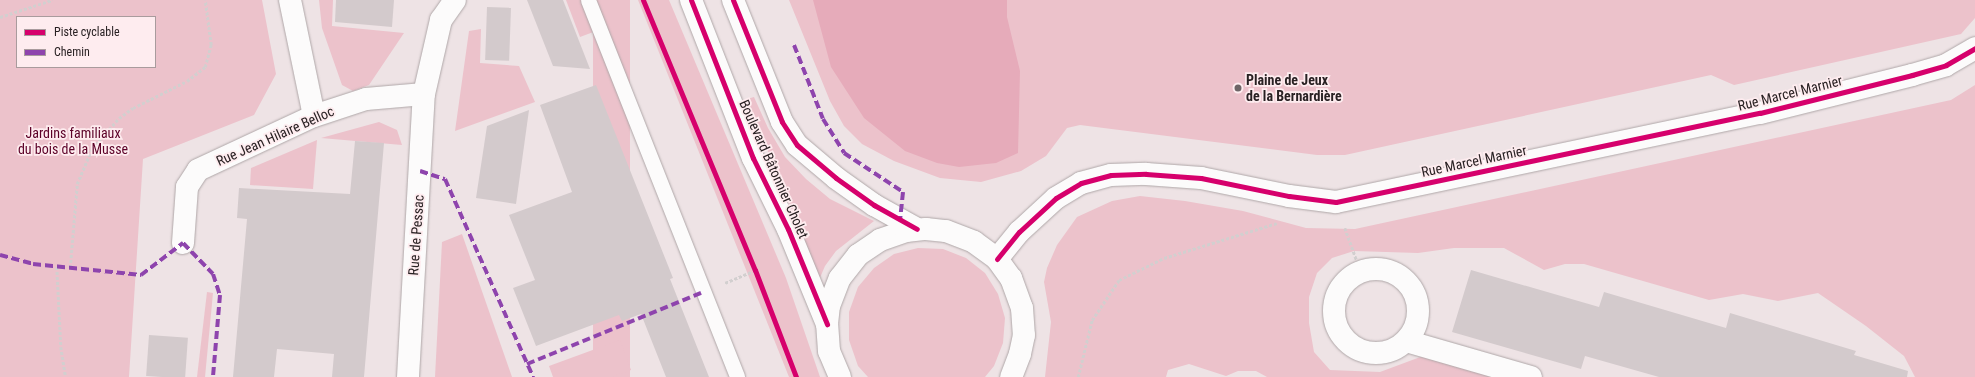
<!DOCTYPE html>
<html>
<head>
<meta charset="utf-8">
<style>
	body { margin:0 }
	#map { position:relative; width:1975px; height:377px; overflow:hidden; background:#eee3e5; font-family:"Roboto Condensed",sans-serif }
	div>[style] { position:absolute }
	[style*='--x'] { left:calc(var(--x)*1px); top:calc(var(--y)*1px); width:calc(var(--w)*1px); rotate:calc(var(--a)*1deg) }
	.green>* { inset:0; background:#ecc2cb; transform-origin:0 0 }
	.forest>* { inset:0; background:#e6abba }
	.building>* { inset:0; background:#d3cacc; transform-origin:0 0 }
	.path>* { height:2.5px; margin-top:-1.25px; transform-origin:0; background:repeating-linear-gradient(90deg,#d2cfcf 0 3px,transparent 0 5px) }
	.roads { filter:drop-shadow(0 0 1px #afa7a8) drop-shadow(0 0 1px #afa7a8) }
	.lane>* { height:15px; margin:-7.5px; padding:0 7.5px; transform-origin:7.5px; border-radius:7.5px; background:#fcfbfb }
	.street>* { height:22px; margin:-11px; padding:0 11px; transform-origin:11px; border-radius:11px; background:#fcfbfb }
	.street>.ring { margin:-11px; padding:0; box-sizing:content-box; background:none; border:22px solid #fcfbfb; border-radius:50% }
	.secondary>* { height:22px; margin:-11px; padding:0 11px; transform-origin:11px; border-radius:11px; background:#fcfbfb }
	.quiet>* { height:4px; margin-top:-2px; transform-origin:0; background:repeating-linear-gradient(90deg,#8e44ad 0 8px,transparent 0 12px) }
	.cycleway>* { height:5px; margin:-2.5px; padding:0 2.5px; transform-origin:2.5px; border-radius:2.5px; background:#d6006c }
	.dots>* { width:11px; height:11px; translate:-50% -50%; box-sizing:border-box; border:2px solid #feecef; border-radius:50% }
	span { translate:-50% -50%; white-space:nowrap; text-align:center; line-height:1.15; -webkit-text-stroke:3.5px #feecef; paint-order:stroke }
	.poi-label { font-size:14px; color:#292123; font-weight:700 }
	.left { translate:0 -50%; text-align:left }
	.street-label { font-size:14px; color:#292123 }
	.park-label { font-size:14px; color:#5c0127 }
	.legend { position:absolute; left:16px; top:16px; width:140px; height:52px; box-sizing:border-box; background:#feecef; border:1px solid #a99b9d; margin:0; padding:5px 7px; list-style:none; font-size:12px; color:#292123 }
	.legend li { display:flex; align-items:center; gap:8px; height:20px }
	.legend b { width:20px; border:1px solid #a99b9d }
</style>
</head>
<body>
<div id="map">
	<div class="green">
		<div style="clip-path:polygon(evenodd,0 0,262px 0,276px 74px,254px 115px,143px 159px,129px 377px,0 377px,0 0,17px 17px,155px 17px,155px 67px,17px 67px,17px 17px)"></div>
		<div style="clip-path:polygon(319px 0,333px 0,332px 26px,404px 33px,369px 85px,353px 91px,342px 85px,322px 28px)"></div>
		<div style="clip-path:polygon(566px 0,584px 0,596px 31px,580px 37px)"></div>
		<div style="left:593px;top:0;width:37px;height:406px"></div>
		<div style="clip-path:polygon(638px 0,669px 0,786px 278px,820px 377px,789px 377px)"></div>
		<div style="clip-path:polygon(789px 0,1975px 0,1975px 18px,1961px 34px,1734px 85px,1711px 75px,1345px 155px,1317px 155px,1080px 125px,1067px 128px,1046px 156px,1021px 171px,981px 182px,940px 178px,894px 161px,862px 144px,844px 126px,830px 101px)"></div>
		<div style="clip-path:polygon(481px 29px,480px 63px,519px 66px,535px 102px,455px 131px,469px 31px)"></div>
		<div style="clip-path:polygon(1975px 85px,1975px 377px,1915px 377px,1904px 356px,1866px 326px,1818px 293px,1778px 301px,1743px 294px,1709px 300px,1584px 264px,1565px 264px,1544px 270px,1504px 248px,1454px 248px,1418px 253px,1354px 251px,1332px 258px,1317px 273px,1309px 297px,1309px 323px,1314px 352px,1330px 370px,1380px 372px,1423px 356px,1493px 377px,1267px 377px,1256px 371px,1238px 371px,1226px 376px,1189px 364px,1168px 370px,1166px 377px,1045px 377px,1051px 322px,1044px 282px,1047px 268px,1057px 245px,1077px 217px,1112px 201px,1140px 196px,1185px 201px,1243px 211px,1306px 228px,1355px 229px,1951px 100px)"></div>
		<div style="clip-path:polygon(754px 97px,768px 128px,785px 157px,806px 179px,830px 199px,874px 221px,836px 251px,825px 266px,819px 280px,747px 99px)"></div>
		<div style="clip-path:polygon(379px 122px,397px 130px,402px 145px,321px 138px)"></div>
		<div style="clip-path:polygon(317px 140px,313px 189px,250px 185px,251px 168px)"></div>
		<div style="clip-path:polygon(462px 234px,512px 377px,435px 377px,442px 242px)"></div>
		<div style="clip-path:polygon(918px 248px,943px 249px,966px 258px,985px 273px,998px 294px,1005px 318px,1003px 343px,994px 366px,985px 377px,868px 377px,858px 366px,849px 340px,849px 312px,858px 287px,874px 268px,894px 254px)"></div>
		<div style="clip-path:polygon(207px 292px,213px 293px,205px 377px,197px 377px)"></div>
		<div style="clip-path:polygon(620px 340px,631px 370px,611px 377px,553px 377px,549px 366px)"></div>
	</div>
	<div class="forest">
		<div style="clip-path:polygon(813px 0,1007px 0,1007px 17px,1020px 71px,1018px 153px,996px 163px,959px 167px,937px 163px,905px 151px,864px 118px,831px 67px)"></div>
	</div>
	<div class="building">
		<div style="clip-path:polygon(336px 0,394px 0,392px 27px,335px 22px)"></div>
		<div style="clip-path:polygon(527px 0,563px 0,590px 69px,553px 66px)"></div>
		<div style="left:487px;top:7px;width:24px;height:53px;rotate:2deg"></div>
		<div style="clip-path:polygon(596px 85px,673px 278px,670px 279px,709px 377px,666px 377px,641px 314px,622px 321px,619px 315px,536px 346px,513px 288px,535px 280px,509px 215px,572px 192px,540px 105px)"></div>
		<div style="clip-path:polygon(529px 110px,516px 204px,476px 198px,487px 126px)"></div>
		<div style="clip-path:polygon(355px 141px,384px 143px,364px 377px,332px 377px,334px 354px,277px 349px,274px 377px,233px 377px,247px 219px,237px 218px,239px 188px,350px 194px)"></div>
		<div style="clip-path:polygon(1471px 270px,1599px 307px,1604px 292px,1726px 328px,1730px 313px,1856px 351px,1854px 355px,1908px 371px,1907px 377px,1659px 377px,1585px 356px,1581px 369px,1452px 332px)"></div>
		<div style="left:149px;top:335px;width:39px;height:41px;rotate:4deg"></div>
	</div>
	<div class="path">
		<div style="--x:0;--y:17;--w:55;--a:-18.1"></div>
		<div style="--x:1345;--y:228;--w:47;--a:70"></div>
		<div style="--x:57;--y:267;--w:80;--a:87.1"></div>
		<div style="--x:61;--y:347;--w:30;--a:81"></div>
		<div style="--x:70;--y:268;--w:84;--a:-85.2"></div>
		<div style="--x:77;--y:184;--w:39;--a:-67"></div>
		<div style="--x:92;--y:148;--w:40;--a:-48"></div>
		<div style="--x:119;--y:118;--w:17;--a:-36"></div>
		<div style="--x:133;--y:108;--w:60;--a:-26.6"></div>
		<div style="--x:187;--y:81;--w:23;--a:-38"></div>
		<div style="--x:205;--y:67;--w:23;--a:-75"></div>
		<div style="--x:211;--y:45;--w:45;--a:-97.6"></div>
		<div style="--x:725;--y:283;--w:33;--a:-23"></div>
		<div style="--x:1078;--y:377;--w:59;--a:-76.2"></div>
		<div style="--x:1092;--y:320;--w:48;--a:-56"></div>
		<div style="--x:1119;--y:280;--w:50;--a:-26.1"></div>
		<div style="--x:1164;--y:258;--w:118;--a:-17.2"></div>
	</div>
	<div class="roads">
		<div class="lane">
			<div style="--x:588;--y:0;--w:405;--a:68.4"></div>
		</div>
		<div class="street">
			<div style="--x:290;--y:0;--w:118;--a:78.3"></div>
			<div style="--x:183;--y:243;--w:56;--a:-85.9"></div>
			<div style="--x:187;--y:187;--w:20;--a:-57"></div>
			<div style="--x:198;--y:170;--w:128;--a:-25"></div>
			<div style="--x:314;--y:116;--w:55;--a:-18.1"></div>
			<div style="--x:366;--y:99;--w:58;--a:-4.9"></div>
			<div style="--x:997;--y:259;--w:35;--a:-51"></div>
			<div style="--x:1019;--y:232;--w:50;--a:-42.6"></div>
			<div style="--x:1056;--y:198;--w:29;--a:-31"></div>
			<div style="--x:1081;--y:183;--w:31;--a:-15"></div>
			<div style="--x:1111;--y:175;--w:35;--a:-2"></div>
			<div style="--x:1146;--y:174;--w:55;--a:4.2"></div>
			<div style="--x:1201;--y:178;--w:90;--a:11.6"></div>
			<div style="--x:1289;--y:196;--w:47;--a:7.3"></div>
			<div style="--x:1336;--y:202;--w:433;--a:-11.9"></div>
			<div style="--x:1760;--y:113;--w:157;--a:-14"></div>
			<div style="--x:1912;--y:75;--w:35;--a:-16"></div>
			<div style="--x:1946;--y:65;--w:34;--a:-30"></div>
			<div class="ring" style="left:1334px;top:269px;width:62px;height:62px"></div>
			<div style="--x:1406;--y:341;--w:130;--a:16.1"></div>
			<div style="--x:408;--y:377;--w:283;--a:-86.8"></div>
			<div style="--x:424;--y:94;--w:76;--a:-77.1"></div>
			<div style="--x:441;--y:20;--w:24;--a:-55"></div>
		</div>
		<div class="secondary">
			<div style="--x:691;--y:0;--w:170;--a:68.6"></div>
			<div style="--x:753;--y:158;--w:79;--a:63.8"></div>
			<div style="--x:788;--y:229;--w:103;--a:67.7"></div>
			<div style="--x:733;--y:0;--w:131;--a:68.1"></div>
			<div style="--x:782;--y:122;--w:27;--a:57"></div>
			<div style="--x:797;--y:145;--w:51;--a:40.2"></div>
			<div style="--x:836;--y:178;--w:47;--a:35.4"></div>
			<div style="--x:874;--y:205;--w:49;--a:29.2"></div>
			<div style="--x:840;--y:377;--w:28;--a:-113"></div>
			<div style="--x:829;--y:351;--w:27;--a:-94"></div>
			<div style="--x:827;--y:324;--w:18;--a:-84"></div>
			<div style="--x:829;--y:306;--w:30;--a:-69"></div>
			<div style="--x:840;--y:278;--w:29;--a:-52"></div>
			<div style="--x:858;--y:255;--w:27;--a:-34"></div>
			<div style="--x:880;--y:240;--w:28;--a:-19"></div>
			<div style="--x:906;--y:231;--w:20;--a:-6"></div>
			<div style="--x:926;--y:229;--w:20;--a:6"></div>
			<div style="--x:946;--y:231;--w:30;--a:21"></div>
			<div style="--x:974;--y:242;--w:29;--a:36"></div>
			<div style="--x:997;--y:259;--w:24;--a:54"></div>
			<div style="--x:1011;--y:278;--w:32;--a:70"></div>
			<div style="--x:1022;--y:308;--w:27;--a:86"></div>
			<div style="--x:1024;--y:335;--w:19;--a:102"></div>
			<div style="--x:1020;--y:354;--w:25;--a:111"></div>
		</div>
	</div>
	<div class="quiet">
		<div style="--x:794;--y:45;--w:79;--a:68.6"></div>
		<div style="--x:823;--y:119;--w:40;--a:58"></div>
		<div style="--x:844;--y:153;--w:71;--a:33.5"></div>
		<div style="--x:903;--y:192;--w:28;--a:96"></div>
		<div style="--x:420;--y:171;--w:26;--a:18"></div>
		<div style="--x:445;--y:179;--w:217;--a:66"></div>
		<div style="--x:0;--y:255;--w:34;--a:15"></div>
		<div style="--x:33;--y:264;--w:109;--a:5.8"></div>
		<div style="--x:141;--y:275;--w:53;--a:-37.3"></div>
		<div style="--x:183;--y:243;--w:43;--a:45.9"></div>
		<div style="--x:213;--y:274;--w:22;--a:72"></div>
		<div style="--x:220;--y:295;--w:82;--a:94.9"></div>
		<div style="--x:527;--y:364;--w:190;--a:-22.2"></div>
	</div>
	<div class="cycleway">
		<div style="--x:643;--y:0;--w:292;--a:67.5"></div>
		<div style="--x:755;--y:270;--w:115;--a:69"></div>
		<div style="--x:691;--y:0;--w:170;--a:68.6"></div>
		<div style="--x:753;--y:158;--w:79;--a:63.8"></div>
		<div style="--x:788;--y:229;--w:103;--a:67.7"></div>
		<div style="--x:733;--y:0;--w:131;--a:68.1"></div>
		<div style="--x:782;--y:122;--w:27;--a:57"></div>
		<div style="--x:797;--y:145;--w:51;--a:40.2"></div>
		<div style="--x:836;--y:178;--w:47;--a:35.4"></div>
		<div style="--x:874;--y:205;--w:49;--a:29.2"></div>
		<div style="--x:997;--y:259;--w:35;--a:-51"></div>
		<div style="--x:1019;--y:232;--w:50;--a:-42.6"></div>
		<div style="--x:1056;--y:198;--w:29;--a:-31"></div>
		<div style="--x:1081;--y:183;--w:31;--a:-15"></div>
		<div style="--x:1111;--y:175;--w:35;--a:-2"></div>
		<div style="--x:1146;--y:174;--w:55;--a:4.2"></div>
		<div style="--x:1201;--y:178;--w:90;--a:11.6"></div>
		<div style="--x:1289;--y:196;--w:47;--a:7.3"></div>
		<div style="--x:1336;--y:202;--w:433;--a:-11.9"></div>
		<div style="--x:1760;--y:113;--w:157;--a:-14"></div>
		<div style="--x:1912;--y:75;--w:35;--a:-16"></div>
		<div style="--x:1946;--y:65;--w:34;--a:-30"></div>
	</div>
	<div class="dots">
		<div style="left:1238px;top:88px;background:#6e6567"></div>
	</div>
	<div class="poi-label">
		<span class="left" style="left:1246px;top:88px">Plaine de Jeux<br>de la Bernardière</span>
	</div>
	<div class="street-label">
		<span style="left:1790px;top:93px;rotate:-14deg">Rue Marcel Marnier</span>
		<span style="left:275px;top:136px;rotate:-24deg">Rue Jean Hilaire Belloc</span>
		<span style="left:1474px;top:161px;rotate:-12deg">Rue Marcel Marnier</span>
		<span style="left:774px;top:169px;rotate:66deg">Boulevard Bâtonnier Cholet</span>
		<span style="left:416px;top:235px;rotate:-86deg">Rue de Pessac</span>
	</div>
	<div class="park-label">
		<span style="left:73px;top:141px">Jardins familiaux<br>du bois de la Musse</span>
	</div>
	<ul class="legend">
	<li><b style="height:5px;background:#d6006c"></b>Piste cyclable</li>
	<li><b style="height:5px;background:#8e44ad"></b>Chemin</li>
	</ul>
</div>
</body>
</html>
